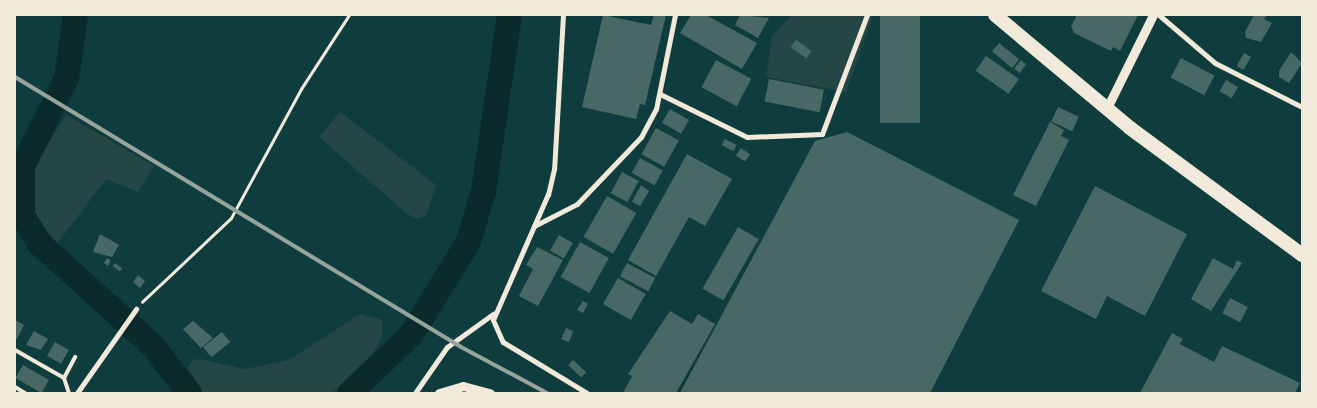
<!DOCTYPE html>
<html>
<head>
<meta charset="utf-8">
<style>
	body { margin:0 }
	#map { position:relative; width:1317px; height:408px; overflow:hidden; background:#0f3d3e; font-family:Cabin,sans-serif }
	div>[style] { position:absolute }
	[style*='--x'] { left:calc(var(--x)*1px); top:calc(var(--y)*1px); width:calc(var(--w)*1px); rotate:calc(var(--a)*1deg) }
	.green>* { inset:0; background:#244646 }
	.river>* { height:25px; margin:-12.5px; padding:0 12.5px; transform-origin:12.5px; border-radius:12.5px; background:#0a2a2b }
	.building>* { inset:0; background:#486865; transform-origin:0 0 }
	.path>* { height:2.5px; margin:-1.25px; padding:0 1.25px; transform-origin:1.25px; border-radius:1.25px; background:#f1e9da }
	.service>* { height:4px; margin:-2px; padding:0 2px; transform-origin:2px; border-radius:2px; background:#f1e9da }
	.minor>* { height:5px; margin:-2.5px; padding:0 2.5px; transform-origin:2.5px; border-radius:2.5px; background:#f1e9da }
	.tertiary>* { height:9px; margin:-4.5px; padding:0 4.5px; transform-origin:4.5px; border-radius:4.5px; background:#f1e9da }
	.trunk>* { height:14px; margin:-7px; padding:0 7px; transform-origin:7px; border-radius:7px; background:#f1e9da }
	.rail>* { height:4px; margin:-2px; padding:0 2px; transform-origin:2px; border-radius:2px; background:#97a49c }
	span { translate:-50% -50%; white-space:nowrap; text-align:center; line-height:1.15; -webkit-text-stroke:5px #f1e9da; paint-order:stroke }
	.frame { position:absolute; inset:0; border:16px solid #f1e9da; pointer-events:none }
</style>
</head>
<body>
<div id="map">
	<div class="green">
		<div style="clip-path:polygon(792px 15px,873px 15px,846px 92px,766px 77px,772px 36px)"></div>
		<div style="clip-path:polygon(340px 112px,436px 185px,426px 216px,416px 219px,406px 213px,319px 137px)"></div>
		<div style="clip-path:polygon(66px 115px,154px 166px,138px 192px,106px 179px,57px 244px,31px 209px,29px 188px,33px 168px)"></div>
		<div style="clip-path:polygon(360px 314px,382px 320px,383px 336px,371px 356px,332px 393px,203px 393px,188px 368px,193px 360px,200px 359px,245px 369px,289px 360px)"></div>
	</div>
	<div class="river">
		<div style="--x:75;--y:15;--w:64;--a:98.1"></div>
		<div style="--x:66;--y:78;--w:98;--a:116.6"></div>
		<div style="--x:22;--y:166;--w:49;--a:90"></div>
		<div style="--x:22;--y:215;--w:33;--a:59"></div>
		<div style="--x:39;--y:243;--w:154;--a:42.1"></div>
		<div style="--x:153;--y:346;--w:59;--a:52.5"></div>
		<div style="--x:349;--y:393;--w:86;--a:-43.6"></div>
		<div style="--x:411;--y:334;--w:109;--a:-58.5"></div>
		<div style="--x:468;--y:241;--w:52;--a:-73.3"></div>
		<div style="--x:483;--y:191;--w:178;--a:-81.6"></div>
	</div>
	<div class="building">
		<div style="clip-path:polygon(603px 15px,651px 25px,654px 15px,666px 15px,645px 105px,640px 104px,636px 119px,582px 107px)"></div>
		<div style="clip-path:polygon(691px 15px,706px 15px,757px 43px,742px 69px,680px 33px)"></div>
		<div style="clip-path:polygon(740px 15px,769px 18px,758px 38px,735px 25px)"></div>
		<div style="left:880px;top:15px;width:40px;height:108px"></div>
		<div style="clip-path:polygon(1077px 15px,1082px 16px,1138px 15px,1120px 51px,1113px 47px,1111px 51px,1074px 33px,1071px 26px)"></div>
		<div style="clip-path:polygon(1254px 15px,1267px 15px,1264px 19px,1272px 23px,1261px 42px,1246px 38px,1245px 32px)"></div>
		<div style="left:796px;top:40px;width:19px;height:9px;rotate:35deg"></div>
		<div style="left:999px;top:43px;width:26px;height:11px;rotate:39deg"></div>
		<div style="clip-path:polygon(1291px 52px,1302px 63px,1289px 83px,1279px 77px,1279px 71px)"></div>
		<div style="left:1244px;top:53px;width:8px;height:15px;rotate:30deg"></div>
		<div style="left:986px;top:56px;width:40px;height:18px;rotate:35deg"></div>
		<div style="left:1181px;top:58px;width:38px;height:22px;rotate:28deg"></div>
		<div style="left:716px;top:60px;width:40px;height:31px;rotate:28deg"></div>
		<div style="clip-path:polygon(1021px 60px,1026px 64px,1020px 73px,1014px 69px)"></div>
		<div style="left:769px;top:79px;width:56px;height:23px;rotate:11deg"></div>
		<div style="left:1226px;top:80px;width:14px;height:13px;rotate:30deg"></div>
		<div style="left:1058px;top:107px;width:23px;height:16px;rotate:25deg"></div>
		<div style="left:670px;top:109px;width:22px;height:16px;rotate:30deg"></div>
		<div style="clip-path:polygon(1050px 122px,1064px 130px,1061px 136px,1069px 140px,1036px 206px,1013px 195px)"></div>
		<div style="left:656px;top:128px;width:26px;height:30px;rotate:29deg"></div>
		<div style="clip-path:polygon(847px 132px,1019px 220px,930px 393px,680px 393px,815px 141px)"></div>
		<div style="left:725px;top:139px;width:13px;height:7px;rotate:27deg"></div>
		<div style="left:741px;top:148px;width:11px;height:9px;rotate:34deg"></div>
		<div style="clip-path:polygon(687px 154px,732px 179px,705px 226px,689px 217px,656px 276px,628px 260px)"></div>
		<div style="left:640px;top:158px;width:26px;height:17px;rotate:29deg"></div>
		<div style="left:622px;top:172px;width:19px;height:24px;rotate:28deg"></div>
		<div style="clip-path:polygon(641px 185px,649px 191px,640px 206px,632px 202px)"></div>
		<div style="clip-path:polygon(1095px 186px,1187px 234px,1145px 316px,1107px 296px,1096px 319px,1041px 291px)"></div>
		<div style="left:607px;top:196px;width:34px;height:47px;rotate:30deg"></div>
		<div style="left:738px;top:227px;width:24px;height:71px;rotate:30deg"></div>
		<div style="clip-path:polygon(100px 234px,119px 245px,112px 257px,93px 252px)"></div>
		<div style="left:559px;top:235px;width:16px;height:18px;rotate:30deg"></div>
		<div style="left:580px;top:242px;width:33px;height:40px;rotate:29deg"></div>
		<div style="clip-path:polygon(537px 247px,563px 260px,538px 306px,519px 296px,533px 269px,526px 265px)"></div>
		<div style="clip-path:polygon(107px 258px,111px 260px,108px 266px,104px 263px)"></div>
		<div style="clip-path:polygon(1213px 258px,1233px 269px,1237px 260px,1242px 263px,1211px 311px,1191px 299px)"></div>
		<div style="left:115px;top:263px;width:9px;height:4px;rotate:36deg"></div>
		<div style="left:627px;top:263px;width:32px;height:15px;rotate:28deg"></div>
		<div style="clip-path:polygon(138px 275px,145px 281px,140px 288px,133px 282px)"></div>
		<div style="left:618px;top:278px;width:32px;height:30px;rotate:30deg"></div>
		<div style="left:1230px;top:298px;width:20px;height:17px;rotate:27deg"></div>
		<div style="clip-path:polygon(583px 301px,588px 304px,583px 313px,577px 310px)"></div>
		<div style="clip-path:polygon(670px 311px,692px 324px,698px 314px,715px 324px,676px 393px,623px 393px,632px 376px,628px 374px)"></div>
		<div style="clip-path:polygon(15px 320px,24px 325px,17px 339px,15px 338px)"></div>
		<div style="clip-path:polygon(193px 321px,213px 338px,201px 348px,183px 329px)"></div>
		<div style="left:566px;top:328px;width:8px;height:12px;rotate:23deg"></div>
		<div style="clip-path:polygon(34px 331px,48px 339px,41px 350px,26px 345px)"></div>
		<div style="left:222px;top:332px;width:13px;height:24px;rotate:51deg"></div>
		<div style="clip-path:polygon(1172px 333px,1183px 339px,1180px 344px,1214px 362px,1222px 346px,1300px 383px,1295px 393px,1140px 393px)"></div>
		<div style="left:55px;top:342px;width:16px;height:16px;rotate:30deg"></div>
		<div style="left:573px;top:360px;width:18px;height:7px;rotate:43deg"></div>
		<div style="left:23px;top:365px;width:30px;height:15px;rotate:30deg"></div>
	</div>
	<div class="path">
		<div style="--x:142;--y:302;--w:122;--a:-43.3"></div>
		<div style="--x:231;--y:218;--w:147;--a:-61.5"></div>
		<div style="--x:301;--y:89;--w:88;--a:-57"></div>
	</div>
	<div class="service">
		<div style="--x:15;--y:350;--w:56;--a:29.7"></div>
		<div style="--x:64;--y:378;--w:16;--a:72"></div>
		<div style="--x:64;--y:378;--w:24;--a:-62"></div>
		<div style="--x:15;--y:387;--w:12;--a:31"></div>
	</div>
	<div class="minor">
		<div style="--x:563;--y:15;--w:154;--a:93.3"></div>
		<div style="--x:554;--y:169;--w:26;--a:103"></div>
		<div style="--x:548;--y:194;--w:137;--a:113.6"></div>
		<div style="--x:493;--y:320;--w:24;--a:66"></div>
		<div style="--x:503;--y:342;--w:98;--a:31.3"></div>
		<div style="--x:1159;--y:15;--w:74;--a:40.6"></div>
		<div style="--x:1215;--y:63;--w:97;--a:26.8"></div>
		<div style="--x:660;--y:94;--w:97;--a:26.3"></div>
		<div style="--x:747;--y:137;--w:75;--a:-2.3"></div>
		<div style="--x:822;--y:134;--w:127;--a:-69.3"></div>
		<div style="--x:534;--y:226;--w:48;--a:-27.1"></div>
		<div style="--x:577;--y:204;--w:93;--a:-46.3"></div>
		<div style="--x:641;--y:137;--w:32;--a:-62"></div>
		<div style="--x:656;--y:109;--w:96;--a:-78.6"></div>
		<div style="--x:77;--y:393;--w:103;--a:-54.9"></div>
		<div style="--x:415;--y:393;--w:56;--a:-55.2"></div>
		<div style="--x:447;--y:347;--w:57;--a:-35.7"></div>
	</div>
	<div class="tertiary">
		<div style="--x:1107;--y:108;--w:104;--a:-63.7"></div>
		<div style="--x:439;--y:393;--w:25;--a:-16"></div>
		<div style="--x:463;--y:386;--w:28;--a:15"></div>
	</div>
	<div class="trunk">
		<div style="--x:995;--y:15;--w:176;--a:39.9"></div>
		<div style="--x:1130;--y:128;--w:214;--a:36.4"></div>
	</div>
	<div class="rail">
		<div style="--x:15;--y:77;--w:521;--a:31.19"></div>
		<div style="--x:461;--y:347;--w:98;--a:28.1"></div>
	</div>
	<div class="frame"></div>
</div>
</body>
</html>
